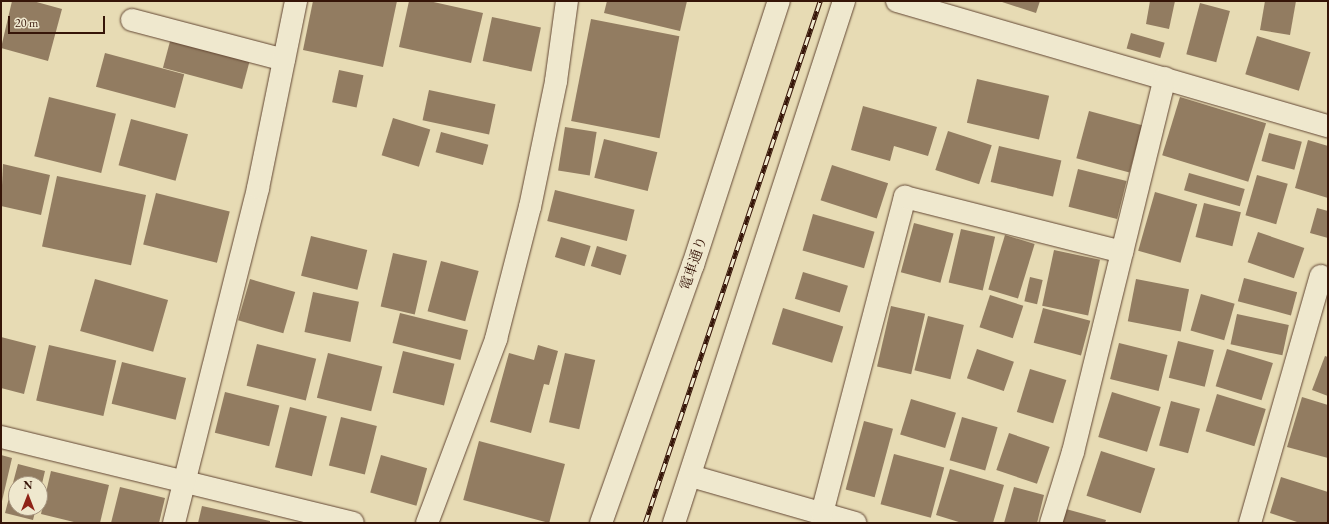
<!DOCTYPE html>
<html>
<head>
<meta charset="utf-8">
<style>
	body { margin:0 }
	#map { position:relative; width:1329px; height:524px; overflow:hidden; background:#e7dbb4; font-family:"EB Garamond","Noto Serif JP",serif }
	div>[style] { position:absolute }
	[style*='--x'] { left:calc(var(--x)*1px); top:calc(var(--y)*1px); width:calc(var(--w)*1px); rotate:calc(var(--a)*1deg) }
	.building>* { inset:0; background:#927c61; transform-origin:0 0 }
	.roads { filter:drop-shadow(0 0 1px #624633) drop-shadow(0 0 1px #624633) }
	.minor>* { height:22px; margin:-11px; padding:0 11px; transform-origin:11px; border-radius:11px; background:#efe8ce }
	.rail>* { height:4.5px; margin-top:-2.25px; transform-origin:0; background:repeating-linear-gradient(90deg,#efe8ce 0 9px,#361508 0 18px); box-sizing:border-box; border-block:1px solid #361508 }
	span { translate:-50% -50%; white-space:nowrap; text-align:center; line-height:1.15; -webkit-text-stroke:3.5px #efe8ce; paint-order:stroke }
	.street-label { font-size:14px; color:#361508 }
	.frame { position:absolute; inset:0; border:2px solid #361508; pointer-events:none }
	.north { position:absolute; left:8px; top:476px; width:40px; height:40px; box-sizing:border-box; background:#efe8ce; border:1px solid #a5947f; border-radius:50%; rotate:0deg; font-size:11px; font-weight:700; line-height:16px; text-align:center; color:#361508 }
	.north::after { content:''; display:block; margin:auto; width:14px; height:18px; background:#8f2418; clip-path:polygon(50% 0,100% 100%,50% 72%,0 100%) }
	.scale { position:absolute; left:8px; top:16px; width:97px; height:18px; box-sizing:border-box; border:2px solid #361508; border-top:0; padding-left:5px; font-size:12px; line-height:14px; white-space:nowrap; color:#361508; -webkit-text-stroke:3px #efe8ce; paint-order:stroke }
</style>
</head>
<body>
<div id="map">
	<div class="building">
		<div style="clip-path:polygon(12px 1px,33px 1px,62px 9px,48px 61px,1px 48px)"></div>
		<div style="clip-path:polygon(313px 1px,397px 1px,383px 67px,303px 50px)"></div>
		<div style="clip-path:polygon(409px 1px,429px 1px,483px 13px,471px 63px,399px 47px)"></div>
		<div style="clip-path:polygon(607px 1px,687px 1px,680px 31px,604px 13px)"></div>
		<div style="clip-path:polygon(999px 1px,1040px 1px,1036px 13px)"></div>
		<div style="clip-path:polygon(1150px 1px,1175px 1px,1169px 29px,1146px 24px)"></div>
		<div style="clip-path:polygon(1265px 1px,1296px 1px,1290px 35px,1260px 30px)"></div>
		<div style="left:1200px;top:3px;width:31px;height:53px;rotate:15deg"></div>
		<div style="left:492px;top:17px;width:50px;height:45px;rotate:12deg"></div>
		<div style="left:591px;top:19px;width:90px;height:104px;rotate:11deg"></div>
		<div style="left:1131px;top:33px;width:35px;height:16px;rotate:16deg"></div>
		<div style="left:172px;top:34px;width:82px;height:35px;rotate:15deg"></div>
		<div style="left:1257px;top:36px;width:56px;height:40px;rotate:17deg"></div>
		<div style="left:105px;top:53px;width:82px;height:35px;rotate:15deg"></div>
		<div style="left:339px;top:70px;width:25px;height:33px;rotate:12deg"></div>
		<div style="left:977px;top:79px;width:74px;height:45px;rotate:13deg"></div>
		<div style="left:429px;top:90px;width:68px;height:31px;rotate:12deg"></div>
		<div style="left:49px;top:97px;width:69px;height:61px;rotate:14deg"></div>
		<div style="left:1180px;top:97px;width:90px;height:61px;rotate:17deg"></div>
		<div style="clip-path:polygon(863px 106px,937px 127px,928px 156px,894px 146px,890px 161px,851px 150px)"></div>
		<div style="left:1089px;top:111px;width:55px;height:49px;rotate:15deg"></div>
		<div style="left:393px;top:118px;width:39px;height:39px;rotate:17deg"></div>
		<div style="left:131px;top:119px;width:59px;height:48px;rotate:15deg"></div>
		<div style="left:565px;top:127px;width:32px;height:44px;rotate:9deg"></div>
		<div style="left:948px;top:131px;width:46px;height:41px;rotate:18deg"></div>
		<div style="left:441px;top:132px;width:49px;height:21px;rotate:15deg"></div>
		<div style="left:1269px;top:133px;width:34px;height:29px;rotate:15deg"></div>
		<div style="left:604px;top:139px;width:55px;height:40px;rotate:14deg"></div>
		<div style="clip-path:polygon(1308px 140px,1328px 146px,1328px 198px,1295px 188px)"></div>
		<div style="left:999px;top:146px;width:64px;height:37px;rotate:13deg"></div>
		<div style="clip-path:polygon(3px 164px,50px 175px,41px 215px,1px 206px)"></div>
		<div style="left:832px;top:165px;width:59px;height:37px;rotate:18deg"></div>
		<div style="left:1078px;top:169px;width:50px;height:39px;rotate:14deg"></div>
		<div style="left:1189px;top:173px;width:58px;height:18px;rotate:16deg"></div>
		<div style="left:1257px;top:175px;width:32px;height:42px;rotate:16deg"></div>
		<div style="left:57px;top:176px;width:91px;height:72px;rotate:12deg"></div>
		<div style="left:555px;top:190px;width:82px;height:32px;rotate:14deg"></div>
		<div style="left:1155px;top:192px;width:44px;height:61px;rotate:16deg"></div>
		<div style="left:156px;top:193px;width:76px;height:53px;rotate:14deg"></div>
		<div style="left:1204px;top:203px;width:38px;height:35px;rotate:14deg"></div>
		<div style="clip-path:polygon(1317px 208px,1328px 211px,1328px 238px,1310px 233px)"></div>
		<div style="left:813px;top:214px;width:64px;height:38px;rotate:16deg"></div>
		<div style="left:914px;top:223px;width:41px;height:51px;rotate:15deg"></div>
		<div style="left:961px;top:229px;width:35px;height:55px;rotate:13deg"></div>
		<div style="left:1258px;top:232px;width:49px;height:32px;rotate:19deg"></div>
		<div style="left:1005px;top:235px;width:31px;height:57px;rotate:17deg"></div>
		<div style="left:311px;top:236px;width:58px;height:41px;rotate:14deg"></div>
		<div style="left:561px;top:237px;width:31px;height:21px;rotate:17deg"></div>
		<div style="left:597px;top:246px;width:31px;height:21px;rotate:17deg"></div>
		<div style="left:1054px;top:250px;width:47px;height:57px;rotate:12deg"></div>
		<div style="left:393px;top:253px;width:35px;height:55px;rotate:13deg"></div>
		<div style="left:441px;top:261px;width:39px;height:52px;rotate:15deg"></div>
		<div style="left:803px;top:272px;width:47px;height:28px;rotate:17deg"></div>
		<div style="left:1030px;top:277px;width:13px;height:25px;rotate:13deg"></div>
		<div style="left:1244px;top:278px;width:55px;height:24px;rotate:15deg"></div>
		<div style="left:95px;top:279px;width:76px;height:54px;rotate:16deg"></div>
		<div style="left:250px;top:279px;width:47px;height:43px;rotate:16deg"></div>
		<div style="left:1136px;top:279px;width:54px;height:43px;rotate:11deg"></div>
		<div style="left:313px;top:292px;width:47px;height:41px;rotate:12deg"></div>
		<div style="left:1201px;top:294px;width:35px;height:38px;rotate:16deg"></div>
		<div style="left:990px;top:295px;width:35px;height:34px;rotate:18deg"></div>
		<div style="left:891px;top:306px;width:35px;height:62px;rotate:13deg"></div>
		<div style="left:783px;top:308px;width:63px;height:38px;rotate:17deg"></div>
		<div style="left:1043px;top:308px;width:49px;height:36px;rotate:15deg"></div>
		<div style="left:400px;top:313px;width:70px;height:31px;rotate:14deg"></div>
		<div style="left:1237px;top:314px;width:53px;height:31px;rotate:12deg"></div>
		<div style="left:928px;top:316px;width:37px;height:56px;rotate:14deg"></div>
		<div style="clip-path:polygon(1px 337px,36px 346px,24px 394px,1px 388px)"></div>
		<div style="left:1178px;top:341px;width:37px;height:38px;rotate:14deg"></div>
		<div style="left:1119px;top:343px;width:50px;height:37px;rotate:14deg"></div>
		<div style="left:257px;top:344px;width:61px;height:43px;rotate:14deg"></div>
		<div style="left:49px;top:345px;width:69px;height:57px;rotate:13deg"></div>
		<div style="clip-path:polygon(538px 345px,558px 351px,549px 385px,544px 384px,531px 433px,490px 422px,509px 353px,534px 360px)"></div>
		<div style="left:977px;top:349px;width:39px;height:31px;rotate:19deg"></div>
		<div style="left:1227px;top:349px;width:48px;height:39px;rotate:17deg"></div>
		<div style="left:403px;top:351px;width:53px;height:43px;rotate:14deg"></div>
		<div style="left:328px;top:353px;width:56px;height:46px;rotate:14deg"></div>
		<div style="left:565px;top:353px;width:31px;height:71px;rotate:13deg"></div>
		<div style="clip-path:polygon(1325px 356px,1328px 357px,1328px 396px,1312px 390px)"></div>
		<div style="left:122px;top:362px;width:66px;height:43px;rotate:14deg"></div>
		<div style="left:1030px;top:369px;width:38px;height:45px;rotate:17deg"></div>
		<div style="left:225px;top:392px;width:56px;height:42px;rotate:14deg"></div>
		<div style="left:1112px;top:392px;width:51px;height:47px;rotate:17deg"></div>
		<div style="left:1217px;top:394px;width:51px;height:39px;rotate:17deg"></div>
		<div style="clip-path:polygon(1302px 397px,1328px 405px,1328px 458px,1287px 447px)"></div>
		<div style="left:911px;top:399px;width:47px;height:37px;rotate:17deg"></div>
		<div style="left:1171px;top:401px;width:30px;height:46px;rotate:15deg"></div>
		<div style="left:290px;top:407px;width:38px;height:62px;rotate:14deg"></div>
		<div style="left:341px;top:417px;width:37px;height:50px;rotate:14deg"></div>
		<div style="left:962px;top:417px;width:37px;height:45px;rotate:16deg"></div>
		<div style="left:864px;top:421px;width:30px;height:71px;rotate:15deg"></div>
		<div style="left:1009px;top:433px;width:43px;height:39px;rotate:19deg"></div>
		<div style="left:479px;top:441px;width:89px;height:61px;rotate:15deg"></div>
		<div style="left:1101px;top:451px;width:57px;height:47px;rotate:18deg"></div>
		<div style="left:894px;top:454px;width:52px;height:52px;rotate:15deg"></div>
		<div style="clip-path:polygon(1px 455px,12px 458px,2px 501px,1px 501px)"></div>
		<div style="left:381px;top:455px;width:48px;height:39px;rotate:16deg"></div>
		<div style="clip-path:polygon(18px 464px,45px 471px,41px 488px,40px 484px,16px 484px,16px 508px,36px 508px,33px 520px,5px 513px)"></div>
		<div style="clip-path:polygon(950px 469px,1004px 485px,993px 523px,962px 523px,936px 515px)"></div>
		<div style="clip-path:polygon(51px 471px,109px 485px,100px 523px,78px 523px,41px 514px)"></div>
		<div style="clip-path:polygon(1281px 477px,1328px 492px,1328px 523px,1300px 523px,1270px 513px)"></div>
		<div style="clip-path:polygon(120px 487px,165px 498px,159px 523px,111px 523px)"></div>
		<div style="clip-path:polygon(1014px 487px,1044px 495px,1037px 523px,1004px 523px)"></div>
		<div style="clip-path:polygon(202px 506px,270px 521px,270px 523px,198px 523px)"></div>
		<div style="clip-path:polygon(1066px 509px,1106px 520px,1105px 523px,1062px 523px)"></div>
	</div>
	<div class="roads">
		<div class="minor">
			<div style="--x:897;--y:1;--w:449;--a:16.2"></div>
			<div style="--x:132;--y:20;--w:157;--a:14.7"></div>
			<div style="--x:1;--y:437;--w:362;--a:13.7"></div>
			<div style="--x:691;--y:476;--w:171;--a:16"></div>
			<div style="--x:822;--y:513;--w:327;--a:-75.3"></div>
			<div style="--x:905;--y:197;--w:224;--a:14.2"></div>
			<div style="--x:174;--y:523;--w:345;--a:-75.9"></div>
			<div style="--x:258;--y:188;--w:191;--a:-78.5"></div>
			<div style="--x:427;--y:523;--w:197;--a:-69.4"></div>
			<div style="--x:496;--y:339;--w:136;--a:-75.6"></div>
			<div style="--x:530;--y:207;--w:129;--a:-78.3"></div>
			<div style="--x:556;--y:81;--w:81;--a:-82.2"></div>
			<div style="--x:601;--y:523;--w:274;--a:-70.4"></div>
			<div style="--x:693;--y:265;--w:278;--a:-72"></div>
			<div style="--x:674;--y:523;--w:549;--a:-71.96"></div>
			<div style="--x:1051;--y:523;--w:74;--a:-72.8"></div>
			<div style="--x:1073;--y:452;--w:385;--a:-76.2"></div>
			<div style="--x:1250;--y:523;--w:257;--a:-74"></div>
		</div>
	</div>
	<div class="rail">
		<div style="--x:645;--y:523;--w:551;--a:-71.47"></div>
	</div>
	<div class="street-label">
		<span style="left:693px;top:263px;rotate:-71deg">電車通り</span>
	</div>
	<div class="frame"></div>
	<div class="north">N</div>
	<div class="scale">20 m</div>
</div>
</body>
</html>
